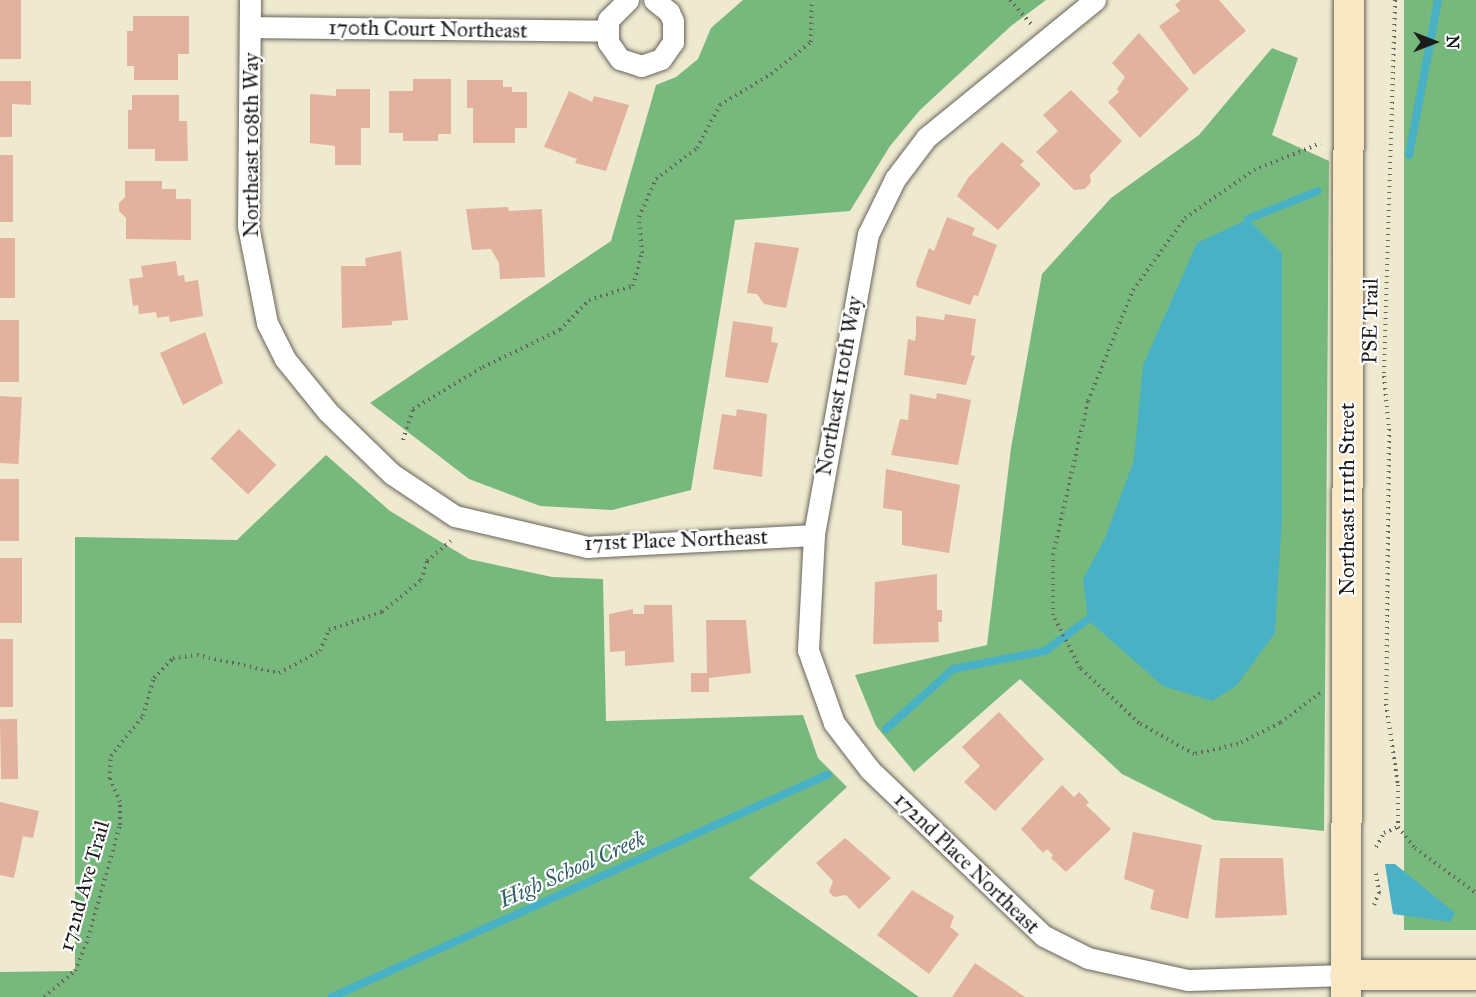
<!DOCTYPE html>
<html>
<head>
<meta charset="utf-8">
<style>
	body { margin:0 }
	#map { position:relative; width:1476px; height:997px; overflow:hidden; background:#eee9cf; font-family:"IM FELL Great Primer",serif }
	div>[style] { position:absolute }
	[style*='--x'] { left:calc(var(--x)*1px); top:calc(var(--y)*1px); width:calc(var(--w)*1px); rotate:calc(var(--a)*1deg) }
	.forest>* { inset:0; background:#77b97c; transform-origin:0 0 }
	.water>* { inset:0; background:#48b1c6 }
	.stream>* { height:8px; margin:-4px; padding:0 4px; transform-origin:4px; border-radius:4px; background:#48b1c6 }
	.building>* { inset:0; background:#e2b29f; transform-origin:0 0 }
	.path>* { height:4px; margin-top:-2px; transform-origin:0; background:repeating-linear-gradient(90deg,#66645b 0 1.5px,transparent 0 6px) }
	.roads { filter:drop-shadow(0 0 2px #66645b) drop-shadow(0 0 2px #66645b) }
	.street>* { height:21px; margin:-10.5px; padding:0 10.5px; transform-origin:10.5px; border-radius:10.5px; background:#fff }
	.secondary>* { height:30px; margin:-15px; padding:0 15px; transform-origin:15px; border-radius:15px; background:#fae7c3 }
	span { translate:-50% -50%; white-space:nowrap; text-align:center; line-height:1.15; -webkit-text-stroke:4.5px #fff; paint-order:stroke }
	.street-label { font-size:21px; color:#1c1c1c }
	.water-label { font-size:22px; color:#305f68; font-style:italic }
	.north { position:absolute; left:1404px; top:12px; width:60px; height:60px; -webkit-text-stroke:4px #fff; paint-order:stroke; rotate:90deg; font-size:16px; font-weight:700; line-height:24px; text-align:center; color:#1c1c1c }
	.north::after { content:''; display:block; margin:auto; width:21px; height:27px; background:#1c1c1c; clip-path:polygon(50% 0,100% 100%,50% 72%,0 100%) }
</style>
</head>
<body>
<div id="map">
	<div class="forest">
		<div style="clip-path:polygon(743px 0,1046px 0,1011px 26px,920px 110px,890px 146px,850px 211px,735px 220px,691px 490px,612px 510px,540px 506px,469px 479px,370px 403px,611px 241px,656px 85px,676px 77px,698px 59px,711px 28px)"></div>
		<div style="left:1404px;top:0;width:72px;height:930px"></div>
		<div style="clip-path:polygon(1272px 48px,1298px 58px,1272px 135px,1329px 161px,1324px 831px,1214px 820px,1122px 774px,1020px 679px,914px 772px,876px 726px,855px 675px,987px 645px,1011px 448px,1042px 274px,1111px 198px,1199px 135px)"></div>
		<div style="clip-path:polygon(326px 455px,390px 511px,469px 559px,552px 577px,603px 579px,606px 721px,803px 715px,818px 758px,847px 787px,749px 878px,919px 997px,0 997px,0 972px,75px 971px,75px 537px,237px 540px)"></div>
	</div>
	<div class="water">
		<div style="clip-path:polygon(1248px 219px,1282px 253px,1282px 516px,1275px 633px,1236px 686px,1212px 701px,1163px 686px,1088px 620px,1083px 579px,1105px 538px,1134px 460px,1143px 365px,1197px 243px)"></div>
		<div style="clip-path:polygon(1385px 864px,1395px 864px,1455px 913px,1450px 922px,1393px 914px)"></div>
	</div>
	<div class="stream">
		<div style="--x:1409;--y:155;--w:158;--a:-79.4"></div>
		<div style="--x:1248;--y:219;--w:75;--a:-21.8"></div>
		<div style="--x:886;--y:729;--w:90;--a:-41.8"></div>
		<div style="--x:953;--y:669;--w:94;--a:-11.1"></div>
		<div style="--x:1045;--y:651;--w:52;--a:-36.4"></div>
		<div style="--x:332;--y:997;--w:543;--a:-24.16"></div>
	</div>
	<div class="building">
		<div style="left:0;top:0;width:21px;height:59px"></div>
		<div style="clip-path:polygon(1181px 0,1219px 0,1246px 31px,1194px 75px,1159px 26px,1180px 11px,1175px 5px)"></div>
		<div style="clip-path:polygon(133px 16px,189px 16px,189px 54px,178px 54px,178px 80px,134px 80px,134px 66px,127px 66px,127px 31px,133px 31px)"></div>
		<div style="clip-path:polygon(1139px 33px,1189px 89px,1140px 138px,1108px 102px,1119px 92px,1117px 89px,1125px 77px,1112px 63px)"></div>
		<div style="clip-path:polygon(413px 79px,451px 79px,451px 134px,438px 134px,438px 141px,403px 141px,403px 133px,389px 133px,389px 91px,413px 91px)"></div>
		<div style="clip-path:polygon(467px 80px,503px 80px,503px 87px,512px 87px,512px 92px,527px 92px,527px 128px,515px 128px,515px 143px,473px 143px,473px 108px,467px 108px)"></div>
		<div style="clip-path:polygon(0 81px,31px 81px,31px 105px,12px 104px,12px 137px,0 137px)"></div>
		<div style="clip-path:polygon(336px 89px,370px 89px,370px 128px,361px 128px,361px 165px,335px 165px,335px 146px,310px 143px,310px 94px,336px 96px)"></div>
		<div style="clip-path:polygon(1071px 90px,1122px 141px,1090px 175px,1091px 182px,1085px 189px,1074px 190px,1036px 152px,1058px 131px,1043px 115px)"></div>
		<div style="clip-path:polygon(569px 91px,592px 102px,594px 96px,629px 105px,606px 171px,575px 163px,577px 159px,544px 147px)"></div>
		<div style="clip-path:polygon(132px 95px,179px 95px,179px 121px,187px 121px,188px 161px,155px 161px,155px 149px,128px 149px,128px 110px,132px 110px)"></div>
		<div style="clip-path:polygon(1002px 142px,1024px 161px,1020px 165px,1041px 184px,998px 230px,957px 196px,968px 178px)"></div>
		<div style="left:0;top:155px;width:13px;height:67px"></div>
		<div style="clip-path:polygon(125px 181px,162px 181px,162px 189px,176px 189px,176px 199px,191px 199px,191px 240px,126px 239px,126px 218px,119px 211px,119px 203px,125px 197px)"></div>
		<div style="clip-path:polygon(508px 207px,509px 211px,542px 209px,545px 277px,500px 279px,499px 263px,491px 249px,472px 250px,466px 209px)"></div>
		<div style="clip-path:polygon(947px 217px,975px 228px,972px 235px,997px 245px,978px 296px,974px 295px,970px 305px,917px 287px,916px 283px,929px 248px,934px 251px)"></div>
		<div style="left:0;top:238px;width:15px;height:60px"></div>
		<div style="clip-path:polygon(755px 242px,799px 248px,786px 308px,764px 304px,757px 294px,747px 293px)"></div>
		<div style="clip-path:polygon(401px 251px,408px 320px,392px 321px,392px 325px,342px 328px,341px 266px,366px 266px,365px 258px)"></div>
		<div style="clip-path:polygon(176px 261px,178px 276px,184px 275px,185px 282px,198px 280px,203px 316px,170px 322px,169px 316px,157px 318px,156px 312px,139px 314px,138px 305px,133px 306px,129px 279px,143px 277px,141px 266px)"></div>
		<div style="clip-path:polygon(945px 314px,976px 319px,971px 355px,975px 356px,966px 385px,904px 375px,908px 339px,915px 341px,916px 334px,916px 316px,944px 320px)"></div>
		<div style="left:0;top:320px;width:19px;height:62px"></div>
		<div style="clip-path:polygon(733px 321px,773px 327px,771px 342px,778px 343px,768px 383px,725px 377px)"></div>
		<div style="clip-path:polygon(205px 332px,223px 383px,183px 405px,160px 353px)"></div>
		<div style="clip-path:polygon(937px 393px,971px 400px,958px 465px,891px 455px,900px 419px,908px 420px,910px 394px,936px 399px)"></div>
		<div style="left:0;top:396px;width:22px;height:67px;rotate:3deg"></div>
		<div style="clip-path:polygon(737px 409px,767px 414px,762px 477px,713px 469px,722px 414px,736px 416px)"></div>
		<div style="left:239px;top:429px;width:52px;height:41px;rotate:44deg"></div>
		<div style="clip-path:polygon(886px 469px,960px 485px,949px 553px,902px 545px,902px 511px,883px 508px)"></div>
		<div style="left:0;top:479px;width:19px;height:62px"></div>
		<div style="left:0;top:558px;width:22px;height:65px"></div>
		<div style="clip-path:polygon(937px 574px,937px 610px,942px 610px,942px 622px,938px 622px,939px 642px,873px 644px,875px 582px)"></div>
		<div style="clip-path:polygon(644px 605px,672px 605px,674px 662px,625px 666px,625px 651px,610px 652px,609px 614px,633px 609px,633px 614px,644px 614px)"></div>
		<div style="clip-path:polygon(706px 620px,746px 620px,751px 673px,709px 678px,709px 692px,691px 692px,691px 673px,707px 673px)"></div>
		<div style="left:0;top:639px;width:13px;height:68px"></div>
		<div style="clip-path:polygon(999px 712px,1044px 759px,995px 811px,964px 782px,980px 766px,962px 747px)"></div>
		<div style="left:17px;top:719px;width:60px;height:17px;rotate:89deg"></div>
		<div style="clip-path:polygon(1062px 785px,1074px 797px,1079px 792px,1089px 802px,1086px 805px,1111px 829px,1066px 872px,1051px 858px,1053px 855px,1047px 849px,1043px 853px,1021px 829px)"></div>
		<div style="clip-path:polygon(0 802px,39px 811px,33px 838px,23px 836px,14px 878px,0 875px)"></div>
		<div style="clip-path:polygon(1133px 832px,1202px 845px,1188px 919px,1150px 909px,1154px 890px,1124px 879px)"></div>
		<div style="clip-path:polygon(845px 838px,891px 878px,859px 909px,846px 895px,834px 897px,829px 892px,833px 881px,816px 863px)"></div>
		<div style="clip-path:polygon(1220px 858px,1283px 858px,1287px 915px,1215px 918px)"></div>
		<div style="clip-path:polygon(912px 890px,954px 916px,950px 927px,959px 934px,929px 974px,877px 935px)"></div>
		<div style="clip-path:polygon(975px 963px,1025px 997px,952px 997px)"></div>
	</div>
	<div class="path">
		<div style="--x:1010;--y:0;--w:32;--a:49"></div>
		<div style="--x:1395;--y:0;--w:376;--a:91.7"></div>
		<div style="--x:1384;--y:376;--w:53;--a:84.6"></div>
		<div style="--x:1389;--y:429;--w:275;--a:90.6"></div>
		<div style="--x:1386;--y:704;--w:82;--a:81.6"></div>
		<div style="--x:1398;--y:785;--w:42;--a:90"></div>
		<div style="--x:1398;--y:827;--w:27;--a:51"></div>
		<div style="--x:1415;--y:848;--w:76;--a:36.4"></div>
		<div style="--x:403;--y:440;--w:33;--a:-72"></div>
		<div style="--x:413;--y:409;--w:82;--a:-31"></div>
		<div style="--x:483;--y:367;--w:85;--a:-25.7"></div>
		<div style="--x:560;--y:330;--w:42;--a:-46"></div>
		<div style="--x:589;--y:300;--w:46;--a:-17.7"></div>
		<div style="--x:633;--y:286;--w:34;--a:-75"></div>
		<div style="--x:642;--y:253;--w:36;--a:-95"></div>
		<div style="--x:639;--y:217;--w:42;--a:-65.9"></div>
		<div style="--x:656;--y:179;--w:51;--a:-37.1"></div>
		<div style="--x:697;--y:148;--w:49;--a:-61.9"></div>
		<div style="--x:720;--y:105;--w:60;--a:-31.3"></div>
		<div style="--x:771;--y:74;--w:51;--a:-38.7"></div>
		<div style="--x:811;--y:42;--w:42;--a:-88.6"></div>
		<div style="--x:1320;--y:693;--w:50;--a:143.1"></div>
		<div style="--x:1280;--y:723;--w:47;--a:153.4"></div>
		<div style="--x:1238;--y:744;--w:45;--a:167.2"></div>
		<div style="--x:1194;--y:754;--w:63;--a:-150.6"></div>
		<div style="--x:1139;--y:723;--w:81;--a:-137"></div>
		<div style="--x:1080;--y:668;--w:59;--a:-117"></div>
		<div style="--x:1053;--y:615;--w:60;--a:-90"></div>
		<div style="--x:1053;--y:555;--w:158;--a:-77.2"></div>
		<div style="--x:1088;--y:401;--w:120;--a:-67.9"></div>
		<div style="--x:1133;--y:290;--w:89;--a:-54.2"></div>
		<div style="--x:1185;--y:218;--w:84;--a:-34.8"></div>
		<div style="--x:1254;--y:170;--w:72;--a:-21.9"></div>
		<div style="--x:1376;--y:847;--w:16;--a:-60"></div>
		<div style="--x:1384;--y:833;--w:15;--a:-23"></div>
		<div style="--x:1374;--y:905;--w:13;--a:-67"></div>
		<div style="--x:1379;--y:893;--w:20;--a:-99"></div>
		<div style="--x:44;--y:997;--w:40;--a:-40"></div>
		<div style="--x:75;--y:971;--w:35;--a:-68"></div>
		<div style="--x:88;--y:938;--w:117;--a:-74.2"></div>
		<div style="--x:120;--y:825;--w:23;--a:-90"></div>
		<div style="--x:120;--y:802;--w:25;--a:-113"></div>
		<div style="--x:110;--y:779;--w:23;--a:-88"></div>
		<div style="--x:111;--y:756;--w:51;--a:-51.3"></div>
		<div style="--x:143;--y:716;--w:40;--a:-74"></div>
		<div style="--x:154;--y:678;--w:28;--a:-46"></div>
		<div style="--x:173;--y:658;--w:24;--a:-7"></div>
		<div style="--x:197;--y:655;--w:84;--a:12.4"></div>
		<div style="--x:279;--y:673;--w:47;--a:-28.2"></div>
		<div style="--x:320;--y:651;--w:23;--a:-67"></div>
		<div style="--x:329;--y:630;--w:56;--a:-18.8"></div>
		<div style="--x:382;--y:612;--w:50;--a:-39.4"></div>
		<div style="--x:421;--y:580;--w:20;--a:-72"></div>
		<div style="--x:427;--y:561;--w:31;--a:-40"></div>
	</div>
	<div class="roads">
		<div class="street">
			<div style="--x:250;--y:0;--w:226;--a:90.5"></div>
			<div style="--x:248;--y:226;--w:99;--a:78.9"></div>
			<div style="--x:267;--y:323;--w:40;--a:63.4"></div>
			<div style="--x:285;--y:359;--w:68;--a:50.9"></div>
			<div style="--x:328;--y:412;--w:89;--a:44.1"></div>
			<div style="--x:392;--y:474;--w:76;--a:33.7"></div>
			<div style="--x:455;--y:516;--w:136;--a:13.2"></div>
			<div style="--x:587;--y:547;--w:227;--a:-3"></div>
			<div style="--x:628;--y:0;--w:28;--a:135"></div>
			<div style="--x:608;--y:20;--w:22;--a:90"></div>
			<div style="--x:608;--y:42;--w:21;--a:55"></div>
			<div style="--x:620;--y:59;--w:22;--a:18"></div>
			<div style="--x:641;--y:66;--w:21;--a:-19"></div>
			<div style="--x:661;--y:59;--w:21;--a:-55"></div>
			<div style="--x:673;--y:42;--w:21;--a:-90"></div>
			<div style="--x:673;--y:21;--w:10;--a:-114"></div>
			<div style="--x:669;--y:12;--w:19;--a:-141"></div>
			<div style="--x:1095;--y:0;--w:218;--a:140.8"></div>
			<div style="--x:926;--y:138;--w:51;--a:127.1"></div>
			<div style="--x:895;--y:179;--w:61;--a:116.1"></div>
			<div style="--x:868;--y:234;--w:306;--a:100.2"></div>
			<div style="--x:814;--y:535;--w:115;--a:93"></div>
			<div style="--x:808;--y:650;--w:77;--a:70.4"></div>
			<div style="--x:834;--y:723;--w:59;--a:52.5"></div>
			<div style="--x:870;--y:770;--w:240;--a:43.7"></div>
			<div style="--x:1044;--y:936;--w:49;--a:26.6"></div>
			<div style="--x:1088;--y:958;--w:102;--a:12.4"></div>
			<div style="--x:1188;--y:980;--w:157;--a:-1.8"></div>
			<div style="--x:250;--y:27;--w:356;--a:0.6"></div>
		</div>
		<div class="secondary">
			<div style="--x:1345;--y:975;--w:131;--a:0"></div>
			<div style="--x:1346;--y:997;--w:997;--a:-89.83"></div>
		</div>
	</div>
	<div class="street-label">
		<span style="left:428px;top:29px;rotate:1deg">170th Court Northeast</span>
		<span style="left:251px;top:145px;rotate:-90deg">Northeast 108th Way</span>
		<span style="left:1370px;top:321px;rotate:-89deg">PSE Trail</span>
		<span style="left:839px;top:386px;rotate:-80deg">Northeast 110th Way</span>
		<span style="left:1347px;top:499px;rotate:-90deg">Northeast 111th Street</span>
		<span style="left:676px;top:540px;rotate:-2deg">171st Place Northeast</span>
		<span style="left:967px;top:863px;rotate:44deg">172nd Place Northeast</span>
		<span style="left:84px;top:886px;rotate:-74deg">172nd Ave Trail</span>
	</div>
	<div class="water-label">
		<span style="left:572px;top:869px;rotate:-24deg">High School Creek</span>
	</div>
	<div class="north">N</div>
</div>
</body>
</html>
